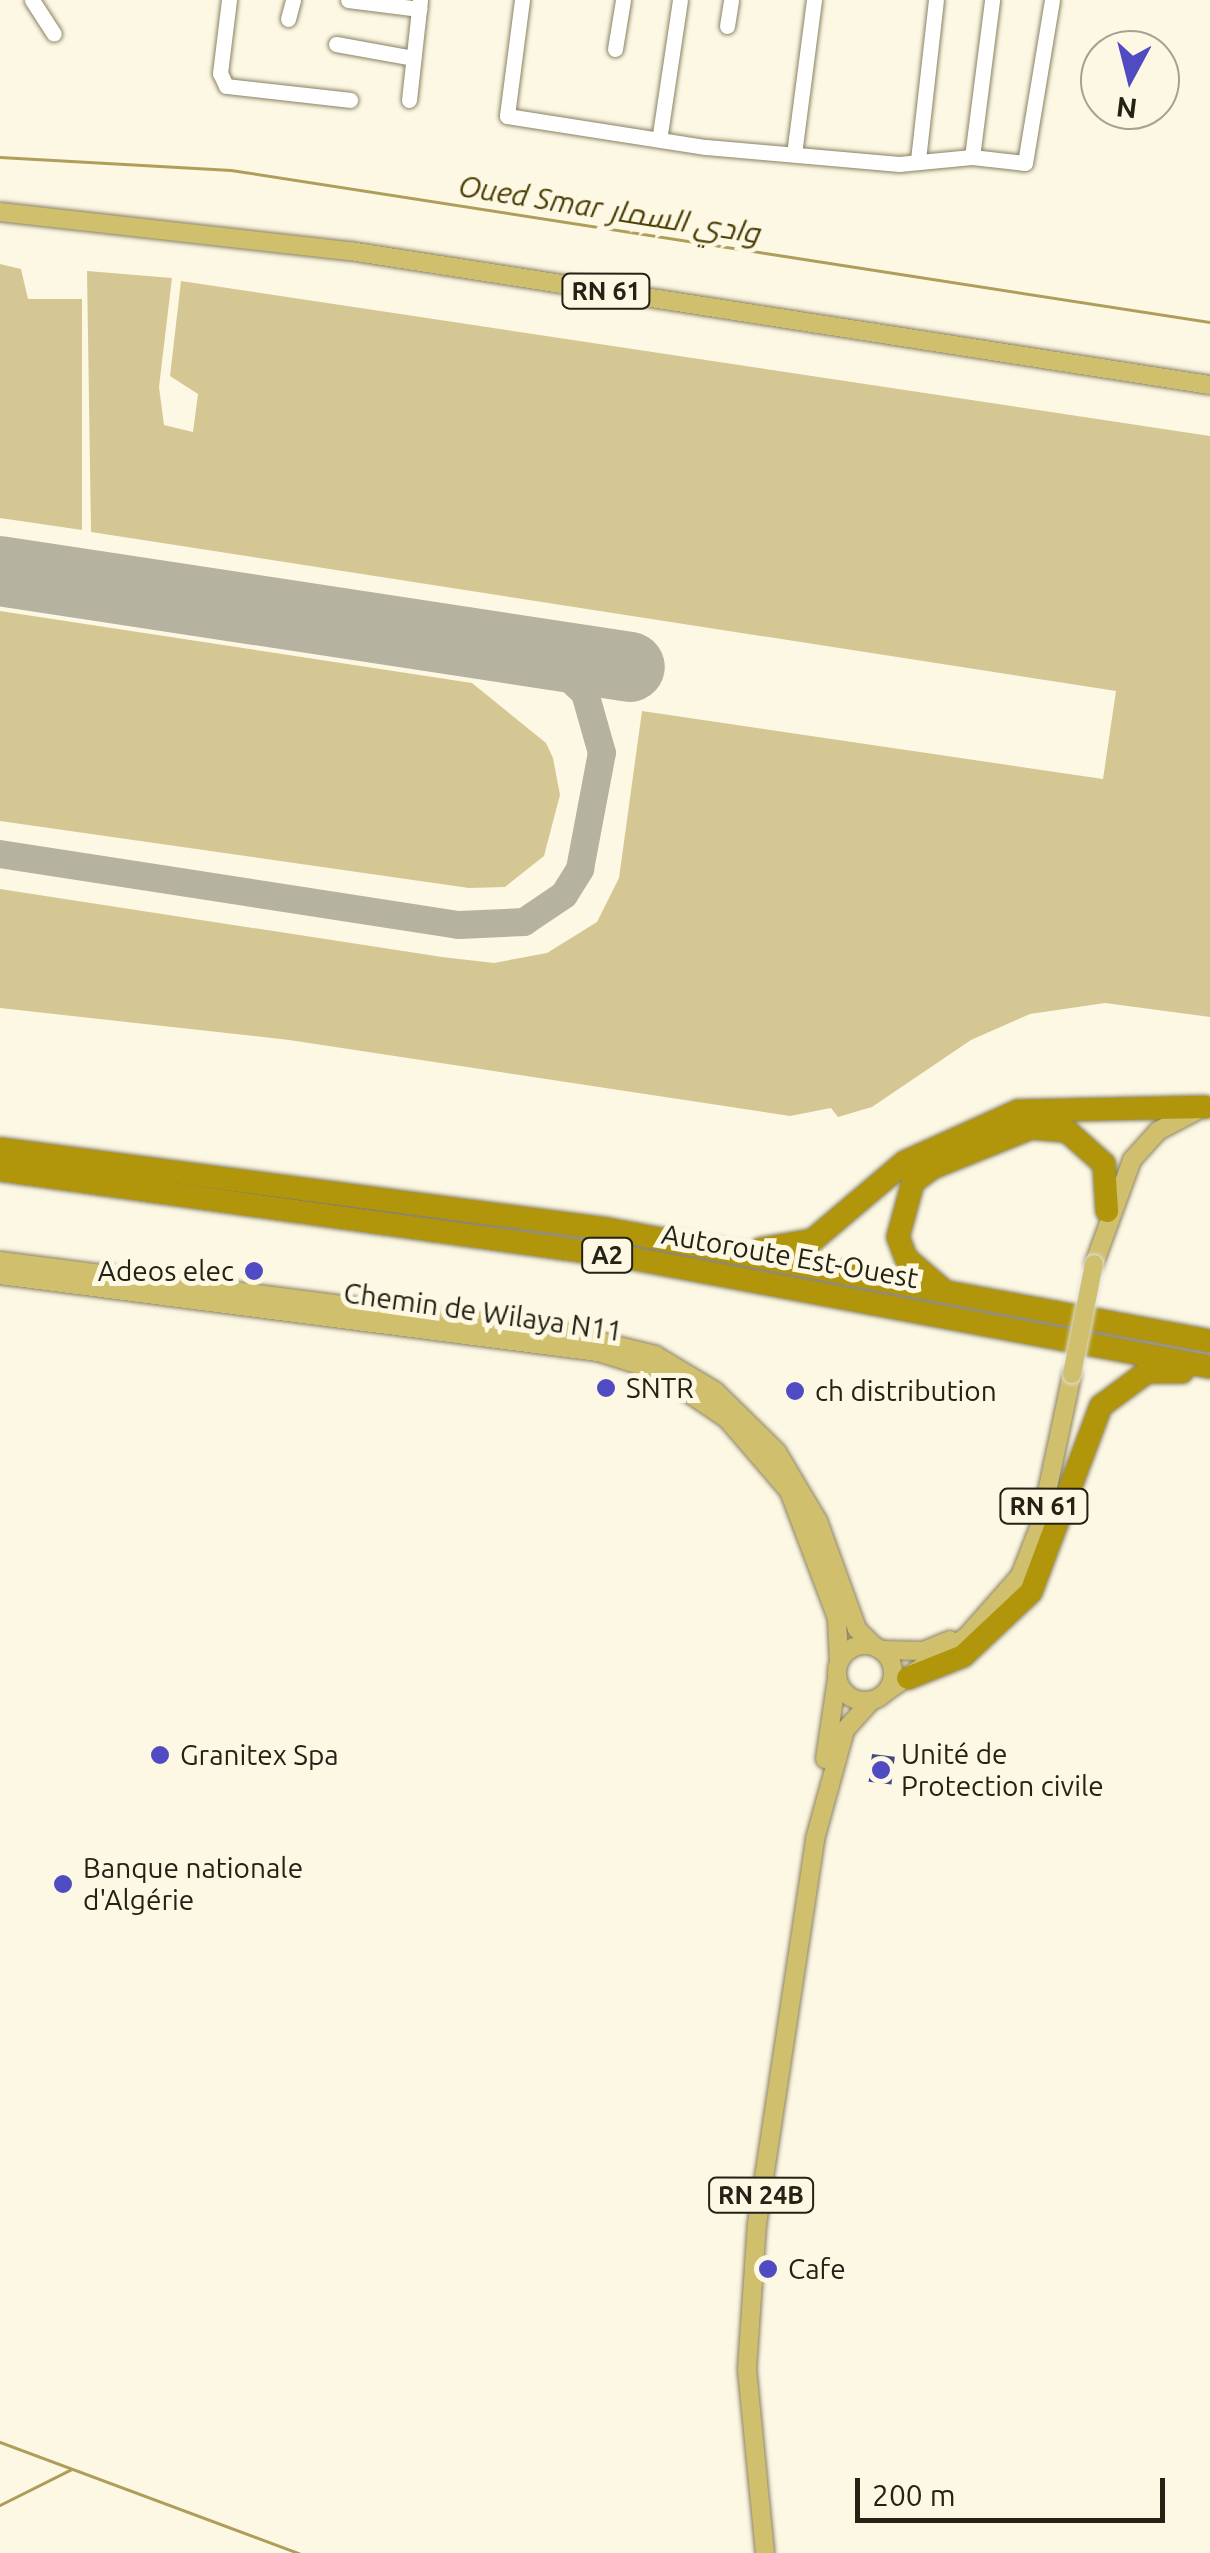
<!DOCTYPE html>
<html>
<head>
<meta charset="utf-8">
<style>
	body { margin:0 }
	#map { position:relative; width:1210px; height:2553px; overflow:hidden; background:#fdf8e4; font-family:Ubuntu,Cairo,sans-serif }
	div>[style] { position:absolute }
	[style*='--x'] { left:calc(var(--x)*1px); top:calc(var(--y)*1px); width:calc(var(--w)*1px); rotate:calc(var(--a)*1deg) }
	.green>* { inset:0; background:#d5c794 }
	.stream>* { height:2.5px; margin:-1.25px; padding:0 1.25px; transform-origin:1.25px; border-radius:1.25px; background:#af9e5a }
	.taxiway>* { height:28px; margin:-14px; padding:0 14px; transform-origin:14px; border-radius:14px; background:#b6b2a0 }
	.runway>* { height:70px; margin:-35px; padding:0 35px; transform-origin:35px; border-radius:35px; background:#b6b2a0 }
	.building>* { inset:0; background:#464981; transform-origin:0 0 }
	.roads { filter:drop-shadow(0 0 2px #898163) drop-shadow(0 0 2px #898163) }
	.minor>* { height:15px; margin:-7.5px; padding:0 7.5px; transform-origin:7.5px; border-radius:7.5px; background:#fff }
	.major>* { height:18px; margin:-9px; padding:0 9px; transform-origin:9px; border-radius:9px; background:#d0bf6c }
	.major>.ring { margin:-9px; padding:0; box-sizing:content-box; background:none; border:18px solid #d0bf6c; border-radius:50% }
	.highway>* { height:22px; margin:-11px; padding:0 11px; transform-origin:11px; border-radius:11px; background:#b1950a }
	.bridges { filter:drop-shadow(0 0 2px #e0e0de) drop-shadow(0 0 2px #e0e0de) }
	.major-bridge>* { height:18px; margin:-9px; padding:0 9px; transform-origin:9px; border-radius:9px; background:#d0bf6c }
	.dots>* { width:28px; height:28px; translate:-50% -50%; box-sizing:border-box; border:5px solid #fdf8e4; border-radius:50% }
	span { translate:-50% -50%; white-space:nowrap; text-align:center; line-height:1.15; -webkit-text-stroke:10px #fdf8e4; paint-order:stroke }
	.shield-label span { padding:2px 8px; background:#fdf8e4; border:2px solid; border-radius:8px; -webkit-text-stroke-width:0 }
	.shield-label { font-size:25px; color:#242115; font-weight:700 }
	.street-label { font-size:28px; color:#242115 }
	.poi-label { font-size:28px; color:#242115 }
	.right { translate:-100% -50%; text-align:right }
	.left { translate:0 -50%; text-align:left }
	.water-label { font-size:30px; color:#4c3f06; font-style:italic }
	.north { position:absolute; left:1080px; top:30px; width:100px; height:100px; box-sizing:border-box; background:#fdf8e4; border:2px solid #a6a291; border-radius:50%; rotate:187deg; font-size:28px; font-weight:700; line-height:40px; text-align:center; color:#242115 }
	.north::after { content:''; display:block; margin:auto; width:35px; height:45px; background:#504bc2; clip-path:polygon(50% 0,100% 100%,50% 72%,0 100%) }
	.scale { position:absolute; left:855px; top:2478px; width:310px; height:45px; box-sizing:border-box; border:5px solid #242115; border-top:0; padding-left:12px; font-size:30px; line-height:35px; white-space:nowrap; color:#242115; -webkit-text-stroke:8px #fdf8e4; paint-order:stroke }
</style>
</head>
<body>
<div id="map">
	<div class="green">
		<div style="clip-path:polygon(0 264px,21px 269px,28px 299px,82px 299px,82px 530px,0 518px)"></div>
		<div style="clip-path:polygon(87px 271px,172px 278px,159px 387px,164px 425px,193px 432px,198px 394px,170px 376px,181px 281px,1210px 436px,1210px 1017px,1105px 1003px,1030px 1014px,971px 1040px,872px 1107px,838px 1117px,831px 1108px,790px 1116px,289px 1040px,0 1008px,0 889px,442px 957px,494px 963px,547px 953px,597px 922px,619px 878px,642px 711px,1103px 779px,1116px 691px,91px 532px)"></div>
		<div style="clip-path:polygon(0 611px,472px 683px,546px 743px,553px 758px,560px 795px,544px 856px,505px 887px,469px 888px,0 821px)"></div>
	</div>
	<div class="stream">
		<div style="--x:0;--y:157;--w:231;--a:3.2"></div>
		<div style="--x:231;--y:170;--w:991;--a:8.83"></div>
		<div style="--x:0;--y:2442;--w:319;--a:20.4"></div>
		<div style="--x:0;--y:2505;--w:80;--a:-26.6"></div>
	</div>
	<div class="taxiway">
		<div style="--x:0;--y:854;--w:464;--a:8.8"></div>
		<div style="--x:459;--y:925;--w:65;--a:-2.6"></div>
		<div style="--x:524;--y:922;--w:48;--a:-34"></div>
		<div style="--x:564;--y:895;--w:31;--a:-58"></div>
		<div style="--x:580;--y:869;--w:118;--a:-79.3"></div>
		<div style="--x:602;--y:753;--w:62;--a:-105.8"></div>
		<div style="--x:585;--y:693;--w:45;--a:-136.8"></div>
		<div style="--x:552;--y:662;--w:30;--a:-159"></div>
	</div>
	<div class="runway">
		<div style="--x:0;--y:571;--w:637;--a:8.66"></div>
	</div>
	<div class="building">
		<div style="left:872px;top:1754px;width:23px;height:28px;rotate:7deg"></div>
	</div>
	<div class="roads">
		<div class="minor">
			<div style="--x:32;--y:0;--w:40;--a:57.1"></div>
			<div style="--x:229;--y:0;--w:74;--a:97"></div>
			<div style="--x:220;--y:73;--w:14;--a:65"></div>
			<div style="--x:226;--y:86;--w:125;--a:6.4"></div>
			<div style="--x:348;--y:0;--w:72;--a:7.2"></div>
			<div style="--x:522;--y:0;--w:117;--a:97.4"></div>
			<div style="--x:507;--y:116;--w:201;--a:8.9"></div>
			<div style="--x:706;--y:147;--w:194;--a:5"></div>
			<div style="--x:899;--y:164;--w:73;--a:-5.5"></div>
			<div style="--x:972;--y:157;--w:53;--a:6.5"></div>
			<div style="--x:1025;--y:163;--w:165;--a:-80.6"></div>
			<div style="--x:288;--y:19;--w:20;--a:-75"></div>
			<div style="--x:727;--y:26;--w:26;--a:-81"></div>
			<div style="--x:336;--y:44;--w:78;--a:10.3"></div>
			<div style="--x:615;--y:49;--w:50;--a:-80.7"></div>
			<div style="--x:409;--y:100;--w:101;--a:-83.7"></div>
			<div style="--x:660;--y:134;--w:135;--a:-81.5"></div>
			<div style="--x:794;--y:154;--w:155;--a:-82.6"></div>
			<div style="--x:972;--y:157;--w:158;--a:-82.7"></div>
			<div style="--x:918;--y:160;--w:161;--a:-83.6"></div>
		</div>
		<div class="major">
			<div style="--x:0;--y:212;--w:352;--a:6.4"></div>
			<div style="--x:350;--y:251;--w:870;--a:8.86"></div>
			<div style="--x:0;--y:1261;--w:574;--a:7.31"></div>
			<div style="--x:569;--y:1334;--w:89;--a:13.7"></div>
			<div style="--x:655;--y:1355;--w:70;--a:31"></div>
			<div style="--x:715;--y:1391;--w:87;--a:44.5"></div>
			<div style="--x:777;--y:1452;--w:80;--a:59.3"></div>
			<div style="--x:818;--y:1521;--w:115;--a:70.1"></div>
			<div style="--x:857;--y:1629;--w:24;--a:45"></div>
			<div style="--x:1094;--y:1264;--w:111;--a:-69.9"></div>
			<div style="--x:1132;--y:1160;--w:39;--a:-48"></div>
			<div style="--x:1158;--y:1131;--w:43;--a:-27.8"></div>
			<div style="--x:0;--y:1275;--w:603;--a:7.34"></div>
			<div style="--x:598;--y:1352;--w:58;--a:17.2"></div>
			<div style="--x:653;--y:1369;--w:89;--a:34"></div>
			<div style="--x:727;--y:1419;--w:95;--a:49.3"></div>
			<div style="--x:789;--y:1491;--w:136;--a:69.3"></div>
			<div style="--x:837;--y:1618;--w:44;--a:87.4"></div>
			<div class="ring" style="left:837px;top:1645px;width:38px;height:38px"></div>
			<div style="--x:882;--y:1650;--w:41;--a:1.4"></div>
			<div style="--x:923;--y:1651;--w:29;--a:-22"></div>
			<div style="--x:887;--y:1691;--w:96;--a:-34.4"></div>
			<div style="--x:966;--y:1637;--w:81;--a:-48.5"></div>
			<div style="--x:1020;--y:1576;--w:55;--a:-68.6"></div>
			<div style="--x:1040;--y:1525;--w:154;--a:-78"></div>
			<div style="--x:825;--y:1759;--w:81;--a:-81.5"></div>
			<div style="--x:765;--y:2553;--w:185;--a:-95.6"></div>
			<div style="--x:747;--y:2369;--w:145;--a:-86.1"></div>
			<div style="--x:757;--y:2224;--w:389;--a:-81.4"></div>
			<div style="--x:815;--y:1839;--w:113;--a:-74.6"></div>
			<div style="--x:845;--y:1730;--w:40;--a:-48"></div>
		</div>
		<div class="highway">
			<div style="--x:0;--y:1149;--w:612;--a:7.51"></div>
			<div style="--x:607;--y:1229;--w:613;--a:10.52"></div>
			<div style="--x:0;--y:1170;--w:636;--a:7.95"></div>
			<div style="--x:630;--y:1258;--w:590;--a:10.64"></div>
			<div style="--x:761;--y:1249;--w:53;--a:-9.8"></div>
			<div style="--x:813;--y:1240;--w:121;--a:-40.3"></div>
			<div style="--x:905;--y:1162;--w:124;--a:-24.3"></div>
			<div style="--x:1018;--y:1111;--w:187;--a:-1.2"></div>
			<div style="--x:941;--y:1288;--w:46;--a:-139.4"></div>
			<div style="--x:906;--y:1258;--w:22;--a:-111"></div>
			<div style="--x:898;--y:1237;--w:57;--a:-74.7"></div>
			<div style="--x:913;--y:1182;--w:26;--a:-36"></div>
			<div style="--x:934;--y:1167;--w:105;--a:-21.9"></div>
			<div style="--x:1031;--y:1128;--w:36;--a:5"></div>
			<div style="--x:1067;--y:1131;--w:50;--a:41.7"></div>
			<div style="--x:1104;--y:1164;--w:47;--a:86.3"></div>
			<div style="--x:908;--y:1678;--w:59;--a:-21.8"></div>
			<div style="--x:963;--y:1656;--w:93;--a:-43.3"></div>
			<div style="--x:1031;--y:1592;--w:199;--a:-69.4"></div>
			<div style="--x:1101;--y:1406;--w:57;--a:-36.5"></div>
			<div style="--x:1147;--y:1372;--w:35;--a:0"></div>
		</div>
	</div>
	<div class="bridges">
		<div class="major-bridge">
			<div style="--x:1072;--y:1374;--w:112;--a:-78.7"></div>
		</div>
	</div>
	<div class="dots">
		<div style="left:254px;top:1271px;background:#504bc2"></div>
		<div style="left:606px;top:1388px;background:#504bc2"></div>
		<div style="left:795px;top:1391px;background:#504bc2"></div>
		<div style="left:160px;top:1755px;background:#504bc2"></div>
		<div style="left:881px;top:1770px;background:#504bc2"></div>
		<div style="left:63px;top:1884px;background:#504bc2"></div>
		<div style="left:768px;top:2269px;background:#504bc2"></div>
	</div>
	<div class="shield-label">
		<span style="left:606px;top:291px">RN 61</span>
		<span style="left:607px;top:1255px">A2</span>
		<span style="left:1044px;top:1506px">RN 61</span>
		<span style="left:761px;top:2195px">RN 24B</span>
	</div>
	<div class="street-label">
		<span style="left:790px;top:1256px;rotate:10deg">Autoroute Est-Ouest</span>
		<span style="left:483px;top:1312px;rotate:8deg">Chemin de Wilaya N11</span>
	</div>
	<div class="poi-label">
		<span class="right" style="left:234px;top:1271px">Adeos elec</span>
		<span class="left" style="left:626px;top:1388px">SNTR</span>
		<span class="left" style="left:815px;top:1391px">ch distribution</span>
		<span class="left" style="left:901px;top:1770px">Unité de<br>Protection civile</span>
		<span class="left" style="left:180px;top:1755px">Granitex Spa</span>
		<span class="left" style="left:83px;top:1884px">Banque nationale<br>d'Algérie</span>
		<span class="left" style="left:788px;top:2269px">Cafe</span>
	</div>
	<div class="water-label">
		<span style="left:609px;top:209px;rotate:9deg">Oued Smar وادي السمار</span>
	</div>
	<div class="north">N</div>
	<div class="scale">200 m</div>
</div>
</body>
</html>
